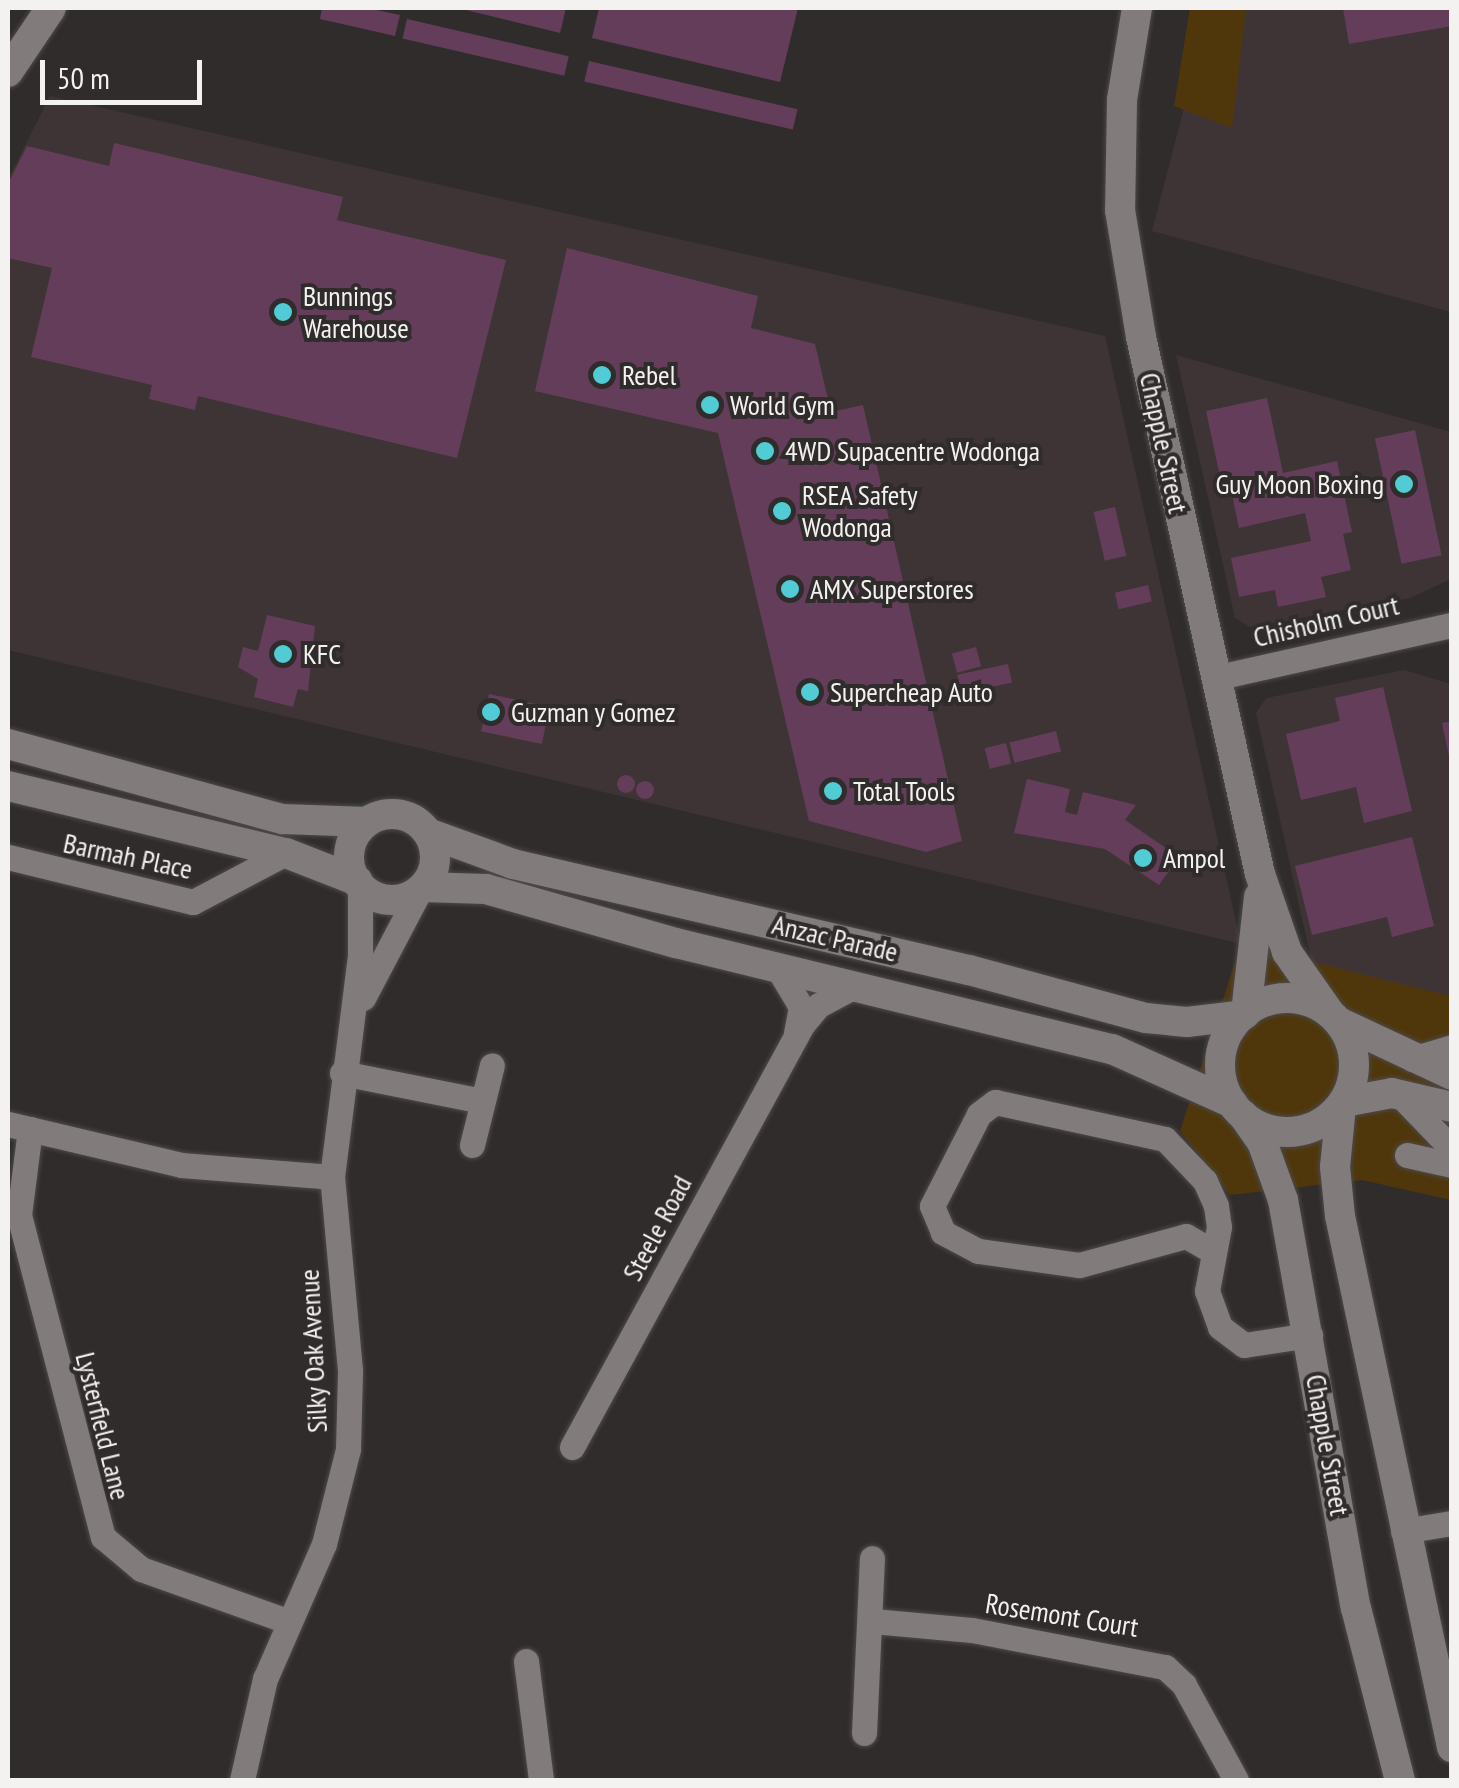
<!DOCTYPE html>
<html>
<head>
<meta charset="utf-8">
<style>
	body { margin:0 }
	#map { position:relative; width:1459px; height:1788px; overflow:hidden; background:#302c2c; font-family:"PT Sans Narrow",sans-serif }
	div>[style] { position:absolute }
	[style*='--x'] { left:calc(var(--x)*1px); top:calc(var(--y)*1px); width:calc(var(--w)*1px); rotate:calc(var(--a)*1deg) }
	.built>* { inset:0; background:#3f3435 }
	.green>* { inset:0; background:#50370b }
	.building>* { inset:0; background:#643d5b; transform-origin:0 0 }
	.round { border-radius:50% }
	.roads { filter:drop-shadow(0 0 2px #4d494a) drop-shadow(0 0 2px #4d494a) }
	.street>* { height:25px; margin:-12.5px; padding:0 12.5px; transform-origin:12.5px; border-radius:12.5px; background:#817b7c }
	.secondary>* { height:30px; margin:-15px; padding:0 15px; transform-origin:15px; border-radius:15px; background:#817b7c }
	.secondary>.ring { margin:-15px; padding:0; box-sizing:content-box; background:none; border:30px solid #817b7c; border-radius:50% }
	.dots>* { width:28px; height:28px; translate:-50% -50%; box-sizing:border-box; border:5px solid #302c2c; border-radius:50% }
	span { translate:-50% -50%; white-space:nowrap; text-align:center; line-height:1.15; -webkit-text-stroke:8px #302c2c; paint-order:stroke }
	.poi-label { font-size:28px; color:#f4f1f1 }
	.left { translate:0 -50%; text-align:left }
	.right { translate:-100% -50%; text-align:right }
	.street-label { font-size:28px; color:#f4f1f1 }
	.frame { position:absolute; inset:0; border:10px solid #f4f1f1; pointer-events:none }
	.scale { position:absolute; left:40px; top:60px; width:162px; height:45px; box-sizing:border-box; border:5px solid #f4f1f1; border-top:0; padding-left:12px; font-size:30px; line-height:35px; white-space:nowrap; color:#f4f1f1; -webkit-text-stroke:8px #302c2c; paint-order:stroke }
</style>
</head>
<body>
<div id="map">
	<div class="built">
		<div style="clip-path:polygon(1210px 8px,1451px 8px,1451px 312px,1152px 231px)"></div>
		<div style="clip-path:polygon(50px 96px,1105px 336px,1241px 944px,8px 650px,8px 179px)"></div>
		<div style="clip-path:polygon(1176px 355px,1451px 432px,1451px 579px,1410px 598px,1250px 627px,1235px 618px)"></div>
		<div style="clip-path:polygon(1404px 670px,1451px 684px,1451px 996px,1312px 963px,1256px 713px,1266px 698px)"></div>
	</div>
	<div class="green">
		<div style="clip-path:polygon(1190px 8px,1246px 8px,1232px 128px,1174px 106px)"></div>
		<div style="clip-path:polygon(1241px 944px,1451px 996px,1451px 1200px,1362px 1180px,1230px 1195px,1180px 1131px)"></div>
	</div>
	<div class="building">
		<div style="clip-path:polygon(322px 8px,367px 8px,400px 15px,395px 36px,320px 19px)"></div>
		<div style="clip-path:polygon(458px 8px,566px 8px,560px 33px)"></div>
		<div style="clip-path:polygon(599px 8px,798px 8px,780px 82px,592px 38px)"></div>
		<div style="clip-path:polygon(1343px 8px,1452px 8px,1452px 26px,1349px 44px)"></div>
		<div style="left:407px;top:19px;width:166px;height:20px;rotate:13deg"></div>
		<div style="left:589px;top:61px;width:214px;height:21px;rotate:13deg"></div>
		<div style="clip-path:polygon(114px 143px,343px 197px,337px 220px,506px 260px,457px 458px,198px 396px,195px 410px,149px 399px,152px 385px,31px 357px,52px 268px,8px 258px,8px 184px,27px 146px,109px 166px)"></div>
		<div style="clip-path:polygon(567px 248px,758px 296px,751px 328px,815px 344px,831px 412px,863px 405px,962px 841px,926px 852px,809px 821px,718px 433px,535px 391px)"></div>
		<div style="clip-path:polygon(1267px 398px,1283px 473px,1337px 461px,1352px 532px,1343px 534px,1351px 570px,1321px 577px,1326px 597px,1278px 607px,1275px 590px,1239px 597px,1231px 558px,1311px 541px,1305px 513px,1239px 528px,1230px 485px,1222px 486px,1206px 411px)"></div>
		<div style="left:1415px;top:430px;width:128px;height:41px;rotate:78deg"></div>
		<div style="left:1115px;top:507px;width:50px;height:22px;rotate:77deg"></div>
		<div style="left:1148px;top:585px;width:17px;height:34px;rotate:77deg"></div>
		<div style="clip-path:polygon(267px 615px,315px 626px,308px 691px,298px 689px,293px 707px,254px 697px,258px 679px,238px 667px,243px 647px,258px 651px)"></div>
		<div style="left:976px;top:647px;width:20px;height:25px;rotate:75deg"></div>
		<div style="left:1008px;top:664px;width:19px;height:52px;rotate:78deg"></div>
		<div style="clip-path:polygon(1383px 687px,1412px 811px,1364px 823px,1356px 787px,1301px 800px,1286px 734px,1340px 721px,1335px 698px)"></div>
		<div style="left:489px;top:694px;width:62px;height:38px;rotate:12deg"></div>
		<div style="clip-path:polygon(1452px 721px,1452px 760px,1450px 761px,1442px 723px)"></div>
		<div style="left:1056px;top:731px;width:21px;height:48px;rotate:76deg"></div>
		<div style="left:1006px;top:743px;width:21px;height:22px;rotate:76deg"></div>
		<div class="round" style="left:617px;top:775px;width:18px;height:18px"></div>
		<div style="clip-path:polygon(1027px 779px,1070px 789px,1065px 812px,1077px 815px,1083px 792px,1136px 805px,1125px 820px,1179px 857px,1159px 885px,1105px 849px,1014px 833px)"></div>
		<div class="round" style="left:636px;top:781px;width:18px;height:18px"></div>
		<div style="clip-path:polygon(1412px 837px,1434px 926px,1392px 937px,1387px 917px,1312px 935px,1295px 866px)"></div>
	</div>
	<div class="roads">
		<div class="street">
			<div style="--x:1214;--y:678;--w:244;--a:-12.6"></div>
			<div style="--x:8;--y:857;--w:190;--a:13.7"></div>
			<div style="--x:193;--y:902;--w:105;--a:-27.8"></div>
			<div style="--x:779;--y:970;--w:43;--a:59.3"></div>
			<div style="--x:801;--y:1007;--w:26;--a:101"></div>
			<div style="--x:363;--y:998;--w:122;--a:-62.2"></div>
			<div style="--x:1412;--y:1059;--w:42;--a:-16.7"></div>
			<div style="--x:342;--y:1073;--w:143;--a:11.3"></div>
			<div style="--x:1400;--y:1095;--w:75;--a:46.1"></div>
			<div style="--x:8;--y:1124;--w:178;--a:13.3"></div>
			<div style="--x:181;--y:1165;--w:151;--a:4.5"></div>
			<div style="--x:30;--y:1129;--w:87;--a:97.3"></div>
			<div style="--x:19;--y:1215;--w:333;--a:75.4"></div>
			<div style="--x:103;--y:1537;--w:50;--a:40.1"></div>
			<div style="--x:141;--y:1569;--w:155;--a:19.6"></div>
			<div style="--x:472;--y:1145;--w:82;--a:-76"></div>
			<div style="--x:1407;--y:1155;--w:46;--a:12.5"></div>
			<div style="--x:1212;--y:1251;--w:30;--a:-150"></div>
			<div style="--x:1186;--y:1236;--w:111;--a:164.8"></div>
			<div style="--x:1079;--y:1265;--w:102;--a:-172.1"></div>
			<div style="--x:978;--y:1251;--w:40;--a:-152"></div>
			<div style="--x:943;--y:1232;--w:28;--a:-113"></div>
			<div style="--x:932;--y:1206;--w:103;--a:-62.9"></div>
			<div style="--x:979;--y:1114;--w:20;--a:-37"></div>
			<div style="--x:995;--y:1102;--w:174;--a:12.3"></div>
			<div style="--x:1165;--y:1139;--w:58;--a:46.4"></div>
			<div style="--x:1205;--y:1181;--w:27;--a:66"></div>
			<div style="--x:1216;--y:1206;--w:21;--a:82"></div>
			<div style="--x:1219;--y:1227;--w:65;--a:100.6"></div>
			<div style="--x:1207;--y:1291;--w:38;--a:70"></div>
			<div style="--x:1220;--y:1327;--w:30;--a:37"></div>
			<div style="--x:1244;--y:1345;--w:67;--a:-8.6"></div>
			<div style="--x:572;--y:1447;--w:481;--a:-61.4"></div>
			<div style="--x:802;--y:1025;--w:26;--a:-50"></div>
			<div style="--x:819;--y:1005;--w:38;--a:-28"></div>
			<div style="--x:1403;--y:1531;--w:50;--a:-9.3"></div>
			<div style="--x:873;--y:1621;--w:99;--a:5.2"></div>
			<div style="--x:972;--y:1630;--w:197;--a:10.9"></div>
			<div style="--x:1165;--y:1667;--w:26;--a:43"></div>
			<div style="--x:1184;--y:1685;--w:108;--a:61.3"></div>
			<div style="--x:526;--y:1661;--w:120;--a:82.8"></div>
			<div style="--x:864;--y:1733;--w:175;--a:-87.4"></div>
			<div style="--x:242;--y:1780;--w:104;--a:-77.2"></div>
			<div style="--x:265;--y:1679;--w:147;--a:-66.4"></div>
			<div style="--x:324;--y:1544;--w:98;--a:-75.8"></div>
			<div style="--x:348;--y:1449;--w:79;--a:-88.5"></div>
			<div style="--x:350;--y:1370;--w:194;--a:-95.3"></div>
			<div style="--x:332;--y:1177;--w:224;--a:-82.8"></div>
			<div style="--x:360;--y:955;--w:71;--a:-90"></div>
		</div>
		<div class="secondary">
			<div style="--x:1137;--y:8;--w:93;--a:99.3"></div>
			<div style="--x:1122;--y:100;--w:110;--a:91"></div>
			<div style="--x:1120;--y:210;--w:129;--a:80.6"></div>
			<div style="--x:1141;--y:337;--w:550;--a:77.51"></div>
			<div style="--x:1260;--y:874;--w:83;--a:70.9"></div>
			<div style="--x:1287;--y:952;--w:73;--a:55"></div>
			<div style="--x:8;--y:72;--w:77;--a:-56.1"></div>
			<div style="--x:8;--y:744;--w:285;--a:15.3"></div>
			<div style="--x:283;--y:819;--w:84;--a:2"></div>
			<div style="--x:8;--y:786;--w:286;--a:13.6"></div>
			<div style="--x:286;--y:853;--w:77;--a:21.3"></div>
			<div class="ring" style="left:349px;top:814px;width:56px;height:56px"></div>
			<div style="--x:428;--y:833;--w:90;--a:20"></div>
			<div style="--x:513;--y:864;--w:468;--a:13.1"></div>
			<div style="--x:969;--y:970;--w:183;--a:15.2"></div>
			<div style="--x:1146;--y:1018;--w:41;--a:5.6"></div>
			<div style="--x:1187;--y:1022;--w:57;--a:-7"></div>
			<div style="--x:423;--y:887;--w:63;--a:1.8"></div>
			<div style="--x:486;--y:889;--w:198;--a:15.9"></div>
			<div style="--x:676;--y:943;--w:449;--a:13.7"></div>
			<div style="--x:1112;--y:1049;--w:132;--a:24.2"></div>
			<div class="ring" style="left:1220px;top:998px;width:104px;height:104px"></div>
			<div style="--x:1246;--y:1013;--w:117;--a:-83.6"></div>
			<div style="--x:1339;--y:1022;--w:125;--a:25.1"></div>
			<div style="--x:1344;--y:1102;--w:49;--a:-10.6"></div>
			<div style="--x:1392;--y:1093;--w:62;--a:13.1"></div>
			<div style="--x:1341;--y:1106;--w:61;--a:95.6"></div>
			<div style="--x:1335;--y:1167;--w:49;--a:84.2"></div>
			<div style="--x:1340;--y:1216;--w:543;--a:78.09"></div>
			<div style="--x:1243;--y:1115;--w:33;--a:55"></div>
			<div style="--x:1262;--y:1142;--w:62;--a:70.1"></div>
			<div style="--x:1283;--y:1200;--w:414;--a:79.9"></div>
			<div style="--x:1356;--y:1608;--w:178;--a:75.7"></div>
		</div>
	</div>
	<div class="dots">
		<div style="left:283px;top:312px;background:#51ccd4"></div>
		<div style="left:602px;top:375px;background:#51ccd4"></div>
		<div style="left:710px;top:405px;background:#51ccd4"></div>
		<div style="left:765px;top:451px;background:#51ccd4"></div>
		<div style="left:1404px;top:484px;background:#51ccd4"></div>
		<div style="left:782px;top:511px;background:#51ccd4"></div>
		<div style="left:790px;top:589px;background:#51ccd4"></div>
		<div style="left:283px;top:654px;background:#51ccd4"></div>
		<div style="left:810px;top:692px;background:#51ccd4"></div>
		<div style="left:491px;top:712px;background:#51ccd4"></div>
		<div style="left:833px;top:791px;background:#51ccd4"></div>
		<div style="left:1143px;top:858px;background:#51ccd4"></div>
	</div>
	<div class="poi-label">
		<span class="left" style="left:303px;top:312px">Bunnings<br>Warehouse</span>
		<span class="left" style="left:622px;top:375px">Rebel</span>
		<span class="left" style="left:730px;top:405px">World Gym</span>
		<span class="left" style="left:785px;top:451px">4WD Supacentre Wodonga</span>
		<span class="right" style="left:1384px;top:484px">Guy Moon Boxing</span>
		<span class="left" style="left:802px;top:511px">RSEA Safety<br>Wodonga</span>
		<span class="left" style="left:810px;top:589px">AMX Superstores</span>
		<span class="left" style="left:303px;top:654px">KFC</span>
		<span class="left" style="left:830px;top:692px">Supercheap Auto</span>
		<span class="left" style="left:511px;top:712px">Guzman y Gomez</span>
		<span class="left" style="left:853px;top:791px">Total Tools</span>
		<span class="left" style="left:1163px;top:858px">Ampol</span>
	</div>
	<div class="street-label">
		<span style="left:1164px;top:443px;rotate:78deg">Chapple Street</span>
		<span style="left:1326px;top:621px;rotate:-13deg">Chisholm Court</span>
		<span style="left:128px;top:856px;rotate:12deg">Barmah Place</span>
		<span style="left:835px;top:938px;rotate:13deg">Anzac Parade</span>
		<span style="left:657px;top:1228px;rotate:-62deg">Steele Road</span>
		<span style="left:313px;top:1351px;rotate:-93deg">Silky Oak Avenue</span>
		<span style="left:103px;top:1426px;rotate:76deg">Lysterfield Lane</span>
		<span style="left:1328px;top:1445px;rotate:80deg">Chapple Street</span>
		<span style="left:1062px;top:1615px;rotate:9deg">Rosemont Court</span>
	</div>
	<div class="frame"></div>
	<div class="scale">50 m</div>
</div>
</body>
</html>
